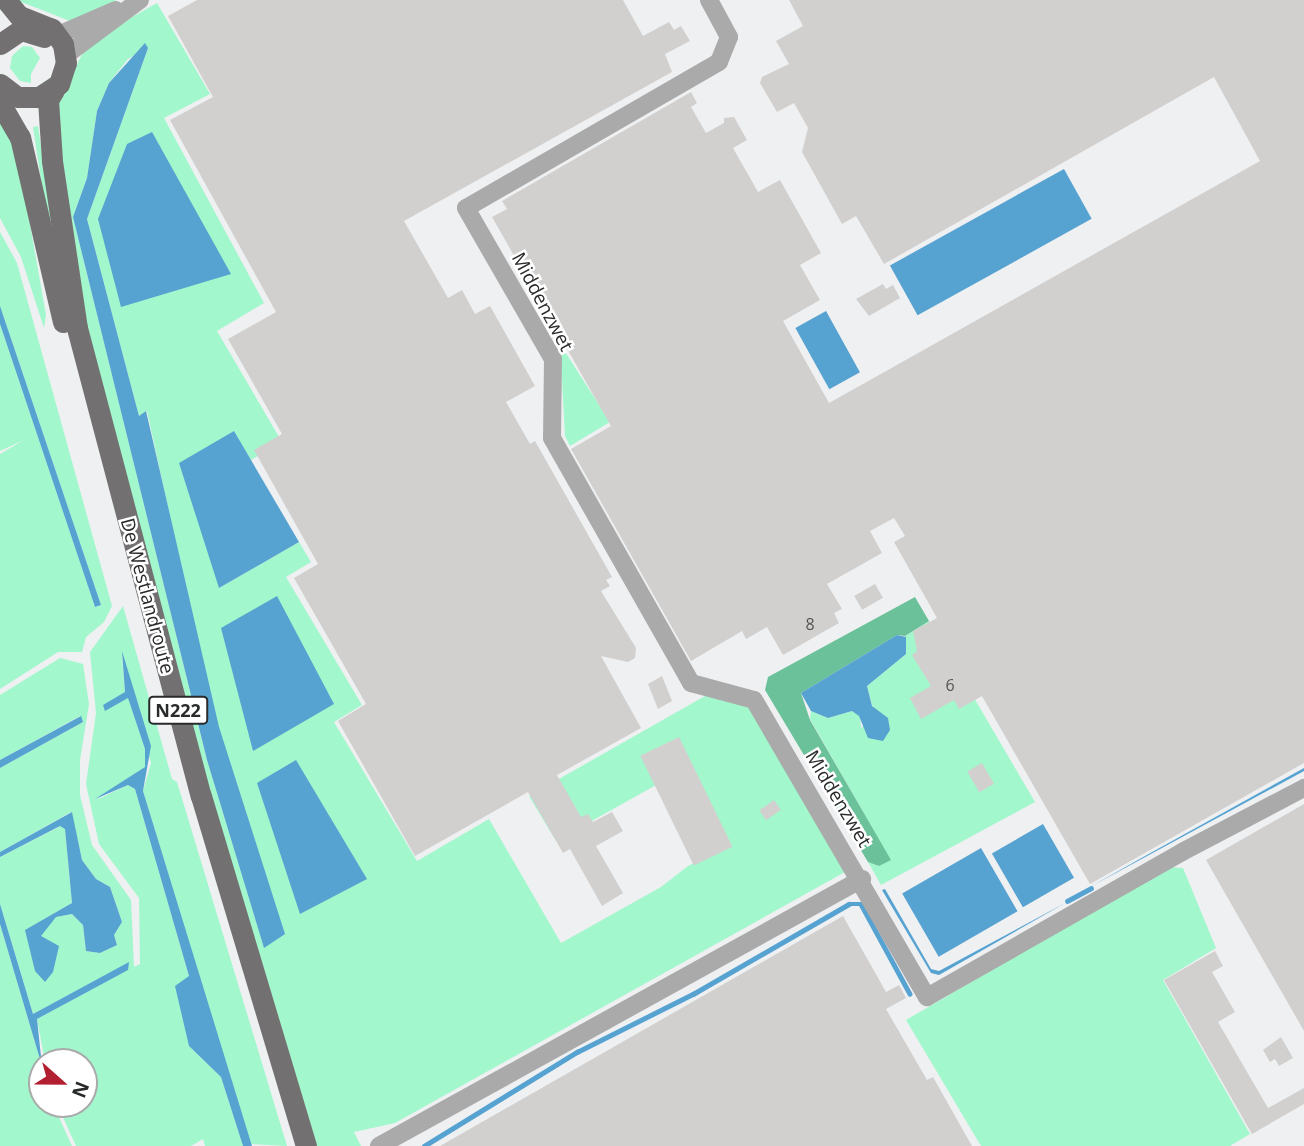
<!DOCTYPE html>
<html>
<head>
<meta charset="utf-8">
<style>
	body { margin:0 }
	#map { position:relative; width:1304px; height:1146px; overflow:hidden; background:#eef0f2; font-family:"Open Sans",sans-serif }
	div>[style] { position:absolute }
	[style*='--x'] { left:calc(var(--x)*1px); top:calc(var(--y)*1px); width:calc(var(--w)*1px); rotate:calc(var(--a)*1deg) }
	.green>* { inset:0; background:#a3f7cd }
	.forest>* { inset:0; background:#6bc199 }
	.water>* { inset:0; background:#56a2d1; transform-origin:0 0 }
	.stream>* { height:4.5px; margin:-2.25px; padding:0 2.25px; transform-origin:2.25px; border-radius:2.25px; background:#56a2d1 }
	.building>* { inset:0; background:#d2d0ce; transform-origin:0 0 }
	.minor>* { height:18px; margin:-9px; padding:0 9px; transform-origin:9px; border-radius:9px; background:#abaaaa }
	.major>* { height:21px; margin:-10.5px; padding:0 10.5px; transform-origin:10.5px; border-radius:10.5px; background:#737071 }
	span { translate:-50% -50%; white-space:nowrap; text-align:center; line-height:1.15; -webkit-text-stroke:5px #fff; paint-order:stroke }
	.number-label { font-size:16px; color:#535454 }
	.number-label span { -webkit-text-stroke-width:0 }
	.shield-label span { padding:2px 5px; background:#fff; border:2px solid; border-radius:5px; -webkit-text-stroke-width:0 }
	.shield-label { font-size:18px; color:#292a2b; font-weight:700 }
	.street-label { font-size:19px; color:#292a2b }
	.north { position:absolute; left:28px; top:1048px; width:70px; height:70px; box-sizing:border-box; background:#fff; border:2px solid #a9aaaa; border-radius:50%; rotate:111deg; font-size:19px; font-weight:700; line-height:28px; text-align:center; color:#292a2b }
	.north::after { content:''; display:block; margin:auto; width:24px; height:32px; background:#b11f31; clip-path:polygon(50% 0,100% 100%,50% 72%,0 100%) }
</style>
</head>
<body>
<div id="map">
	<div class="green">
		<div style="clip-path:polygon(16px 0,117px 0,70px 21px)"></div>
		<div style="clip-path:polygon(evenodd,157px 3px,210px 94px,164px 118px,264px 303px,217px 331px,282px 442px,251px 460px,233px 431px,219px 588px,299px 542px,311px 562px,286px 577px,362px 705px,334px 722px,417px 861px,489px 819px,561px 943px,661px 887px,688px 866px,730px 845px,690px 766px,556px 841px,529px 796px,712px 692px,751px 702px,845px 872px,395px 1123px,354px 1132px,361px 1146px,311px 1146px,83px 349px,57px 107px,82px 54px,120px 24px,157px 3px,148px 48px,87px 219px,139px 416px,147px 411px,264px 947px,207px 760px,73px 217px,87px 178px,97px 111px,109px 83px,128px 59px,148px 48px)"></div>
		<div style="clip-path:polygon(23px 46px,32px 47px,40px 58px,31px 74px,31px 83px,20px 81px,10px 68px,12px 56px)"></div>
		<div style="clip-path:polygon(0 111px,16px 145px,46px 315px,44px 328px,21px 257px,0 218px)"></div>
		<div style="clip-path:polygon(38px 126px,47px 185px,64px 283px,42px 186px,33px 127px)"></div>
		<div style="clip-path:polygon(0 232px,17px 263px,112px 606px,104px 622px,86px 637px,82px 652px,58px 652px,0 689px,0 454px,24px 440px,0 451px,0 324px,95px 607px,101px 605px,0 306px)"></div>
		<div style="clip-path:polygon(560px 344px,610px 422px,570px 446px,565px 436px)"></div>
		<div style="clip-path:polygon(123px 606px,172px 779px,177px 782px,287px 1146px,250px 1144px,143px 791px,151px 763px,122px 655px,125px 692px,106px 710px,128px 697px,145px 749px,145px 767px,96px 800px,128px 785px,135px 789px,189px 976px,189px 1046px,221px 1077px,243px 1146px,205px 1146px,203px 1139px,191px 1146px,76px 1146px,57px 1104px,84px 1104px,84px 1062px,45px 1062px,37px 1019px,127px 970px,128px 963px,33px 1014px,0 904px,0 857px,61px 826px,65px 829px,72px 903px,26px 930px,29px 942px,56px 917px,72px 914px,83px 925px,86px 951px,100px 953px,117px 945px,114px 935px,122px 922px,110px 887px,96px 879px,82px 860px,71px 812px,0 852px,0 768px,83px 722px,80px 716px,0 760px,0 695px,60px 658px,83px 664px,89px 704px,80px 760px,80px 795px,92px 845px,131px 900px,134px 967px,140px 964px,139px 898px,99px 844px,86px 784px,96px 713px,90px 652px)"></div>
		<div style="clip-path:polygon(929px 621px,1035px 802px,881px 885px,868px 862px,879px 866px,890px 859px,810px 719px,811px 711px,828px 718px,852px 711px,860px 716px,861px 728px,879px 714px,872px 705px,867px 686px,906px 654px,905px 636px)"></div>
		<div style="clip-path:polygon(1169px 867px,1183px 868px,1216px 948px,1163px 980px,1250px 1134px,1230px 1146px,981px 1146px,906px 1020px)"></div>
		<div style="clip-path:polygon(0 924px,42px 1066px,42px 1104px,53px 1104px,72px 1146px,0 1146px)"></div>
	</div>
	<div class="forest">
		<div style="clip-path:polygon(915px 597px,929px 621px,905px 636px,897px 635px,801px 693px,810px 720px,891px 860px,879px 866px,868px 862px,765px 690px,768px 677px)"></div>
	</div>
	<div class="water">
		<div style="clip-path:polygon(145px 43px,148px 48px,87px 219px,139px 416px,146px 411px,219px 727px,285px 934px,264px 948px,207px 760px,73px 217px,87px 178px,97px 111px,109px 83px)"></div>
		<div style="clip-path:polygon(152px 132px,231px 274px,121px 307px,98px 219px,127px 144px)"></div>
		<div style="left:1064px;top:169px;width:57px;height:199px;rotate:61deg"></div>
		<div style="clip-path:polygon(0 306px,101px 605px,95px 607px,0 324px)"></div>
		<div style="left:826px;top:311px;width:70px;height:35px;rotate:61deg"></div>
		<div style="clip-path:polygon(234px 431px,299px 542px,219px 588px,179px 463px)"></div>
		<div style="clip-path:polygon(277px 596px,334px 704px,253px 751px,221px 628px)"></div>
		<div style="clip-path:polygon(897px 635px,906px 637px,906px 654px,867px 686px,872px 706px,888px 718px,890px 730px,883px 741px,868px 738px,859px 716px,852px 711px,828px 718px,811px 711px,801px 693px)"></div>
		<div style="clip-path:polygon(122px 651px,151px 746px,143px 791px,252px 1146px,243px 1146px,221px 1077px,189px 1046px,175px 986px,189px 976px,135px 789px,128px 785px,95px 799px,145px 767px,145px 749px,128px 698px,105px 711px,103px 705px,125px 692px)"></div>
		<div style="clip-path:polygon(81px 716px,83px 722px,0 768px,0 760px)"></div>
		<div style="clip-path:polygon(296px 760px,367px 879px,300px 914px,257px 783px)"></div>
		<div style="clip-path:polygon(1304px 768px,1304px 771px,1090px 887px,1145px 856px)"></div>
		<div style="clip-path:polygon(72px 812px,82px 860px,96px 879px,110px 887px,122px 922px,114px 935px,117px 945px,100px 953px,86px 951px,83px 925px,72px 914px,56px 917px,41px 936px,59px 946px,53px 972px,45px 982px,35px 971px,25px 930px,72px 903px,65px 829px,60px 826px,0 857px,0 852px)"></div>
		<div style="left:1043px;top:824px;width:62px;height:59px;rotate:60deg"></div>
		<div style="left:981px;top:848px;width:73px;height:91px;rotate:60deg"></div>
		<div style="clip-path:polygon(885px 889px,931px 969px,939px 971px,1067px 902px,939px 975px,931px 973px,882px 890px)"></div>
		<div style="clip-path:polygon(0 904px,33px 1014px,129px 962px,128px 970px,37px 1019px,42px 1066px,0 924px)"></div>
	</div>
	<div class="stream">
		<div style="--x:1067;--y:901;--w:27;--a:-28"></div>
		<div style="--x:424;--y:1146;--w:180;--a:-31.6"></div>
		<div style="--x:577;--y:1052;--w:130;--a:-26.6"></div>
		<div style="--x:693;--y:994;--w:180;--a:-30"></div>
		<div style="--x:849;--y:904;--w:12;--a:0"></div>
		<div style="--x:861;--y:904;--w:102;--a:61.4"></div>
	</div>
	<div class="building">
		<div style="clip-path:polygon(197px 0,623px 0,643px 36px,669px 22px,674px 30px,681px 26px,690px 41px,665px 54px,672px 72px,404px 221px,448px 298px,462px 290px,475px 314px,490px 306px,535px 386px,506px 402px,530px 444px,535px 441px,612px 577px,606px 580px,610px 586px,601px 591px,636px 648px,635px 658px,628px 662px,601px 656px,641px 728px,557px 775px,581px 817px,588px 814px,593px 822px,612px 812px,623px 831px,596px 846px,623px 893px,602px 906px,570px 849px,563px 853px,528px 792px,415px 856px,338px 721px,366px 704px,294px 578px,318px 564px,254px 450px,282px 434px,228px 339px,276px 312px,170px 120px,213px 97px,168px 16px)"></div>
		<div style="clip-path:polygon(789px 0,1304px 0,1304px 763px,1090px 884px,982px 696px,959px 709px,954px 700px,921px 719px,910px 698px,931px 686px,912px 655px,917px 651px,913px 631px,937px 618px,894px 542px,905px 536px,894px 518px,870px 531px,882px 553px,827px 584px,842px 609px,834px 613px,839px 623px,783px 655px,767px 627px,746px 639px,742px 631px,691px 661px,571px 449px,611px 426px,492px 217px,507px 209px,502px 201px,691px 92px,697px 103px,691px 107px,706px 133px,724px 123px,724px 118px,734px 117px,747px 140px,733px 148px,758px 192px,780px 180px,821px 253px,800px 265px,820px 300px,783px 321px,829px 403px,1260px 161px,1214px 77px,884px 264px,856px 216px,842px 224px,802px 152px,808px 128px,794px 103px,777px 112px,760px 83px,762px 77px,789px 64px,776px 41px,803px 26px)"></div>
		<div style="clip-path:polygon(883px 284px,886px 289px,893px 285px,900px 298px,869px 316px,856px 299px)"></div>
		<div style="left:875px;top:584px;width:16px;height:24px;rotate:60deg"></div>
		<div style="clip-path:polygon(662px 676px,672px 701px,658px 709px,648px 684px)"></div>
		<div style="left:679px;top:737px;width:122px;height:43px;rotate:64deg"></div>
		<div style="left:982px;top:763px;width:24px;height:17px;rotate:60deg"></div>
		<div style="left:774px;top:800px;width:12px;height:18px;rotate:55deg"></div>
		<div style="clip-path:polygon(1304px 804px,1304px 1031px,1206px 860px)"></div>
		<div style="clip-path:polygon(843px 916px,886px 992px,899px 985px,906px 998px,886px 1009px,927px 1080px,933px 1077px,972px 1146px,440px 1146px)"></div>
		<div style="clip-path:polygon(1215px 951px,1223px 966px,1212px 972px,1235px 1012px,1218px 1022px,1268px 1108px,1304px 1088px,1304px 1104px,1252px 1134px,1164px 980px)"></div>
		<div style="clip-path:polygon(1281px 1037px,1293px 1058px,1279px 1066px,1275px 1059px,1270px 1062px,1263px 1050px)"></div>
	</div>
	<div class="minor">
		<div style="--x:709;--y:0;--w:42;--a:61.6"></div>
		<div style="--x:729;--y:37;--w:27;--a:112"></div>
		<div style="--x:719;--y:62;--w:292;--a:150"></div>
		<div style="--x:466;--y:208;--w:174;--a:60.1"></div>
		<div style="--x:553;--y:359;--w:79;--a:90.7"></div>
		<div style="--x:552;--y:438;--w:282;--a:60.4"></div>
		<div style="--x:691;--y:683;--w:65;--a:15.1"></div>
		<div style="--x:754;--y:700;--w:344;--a:59.8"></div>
		<div style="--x:927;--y:997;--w:293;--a:-29.6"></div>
		<div style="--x:1182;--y:852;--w:138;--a:-27.7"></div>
		<div style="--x:58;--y:35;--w:63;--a:-23.3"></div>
		<div style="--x:66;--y:55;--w:92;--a:-36.6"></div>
		<div style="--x:379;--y:1146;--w:552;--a:-28.93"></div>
	</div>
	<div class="major">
		<div style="--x:0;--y:44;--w:25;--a:-34"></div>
		<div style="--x:21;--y:30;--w:24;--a:17"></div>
		<div style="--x:0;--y:84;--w:21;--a:37"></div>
		<div style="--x:17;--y:97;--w:22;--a:0"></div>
		<div style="--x:39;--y:97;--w:24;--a:-33"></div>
		<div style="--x:59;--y:84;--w:22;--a:-72"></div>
		<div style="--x:66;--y:63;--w:19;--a:-99"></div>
		<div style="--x:63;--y:44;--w:19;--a:-126"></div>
		<div style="--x:52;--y:29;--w:35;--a:-158"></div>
		<div style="--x:19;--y:16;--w:21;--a:-129"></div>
		<div style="--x:54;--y:90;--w:12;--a:121"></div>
		<div style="--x:48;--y:100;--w:61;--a:86.2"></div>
		<div style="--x:52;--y:161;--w:169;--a:81.5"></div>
		<div style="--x:77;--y:328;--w:484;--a:75.2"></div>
		<div style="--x:201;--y:796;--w:365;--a:73.3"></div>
		<div style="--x:0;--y:103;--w:39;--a:60"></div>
		<div style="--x:20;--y:137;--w:190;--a:76.9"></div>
	</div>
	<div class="number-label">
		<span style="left:810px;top:624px">8</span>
		<span style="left:950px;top:685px">6</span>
	</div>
	<div class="shield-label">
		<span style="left:178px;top:710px">N222</span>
	</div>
	<div class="street-label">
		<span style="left:542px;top:302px;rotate:62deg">Middenzwet</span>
		<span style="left:147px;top:596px;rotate:75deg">De Westlandroute</span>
		<span style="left:838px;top:799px;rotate:59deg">Middenzwet</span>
	</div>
	<div class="north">N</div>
</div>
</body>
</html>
